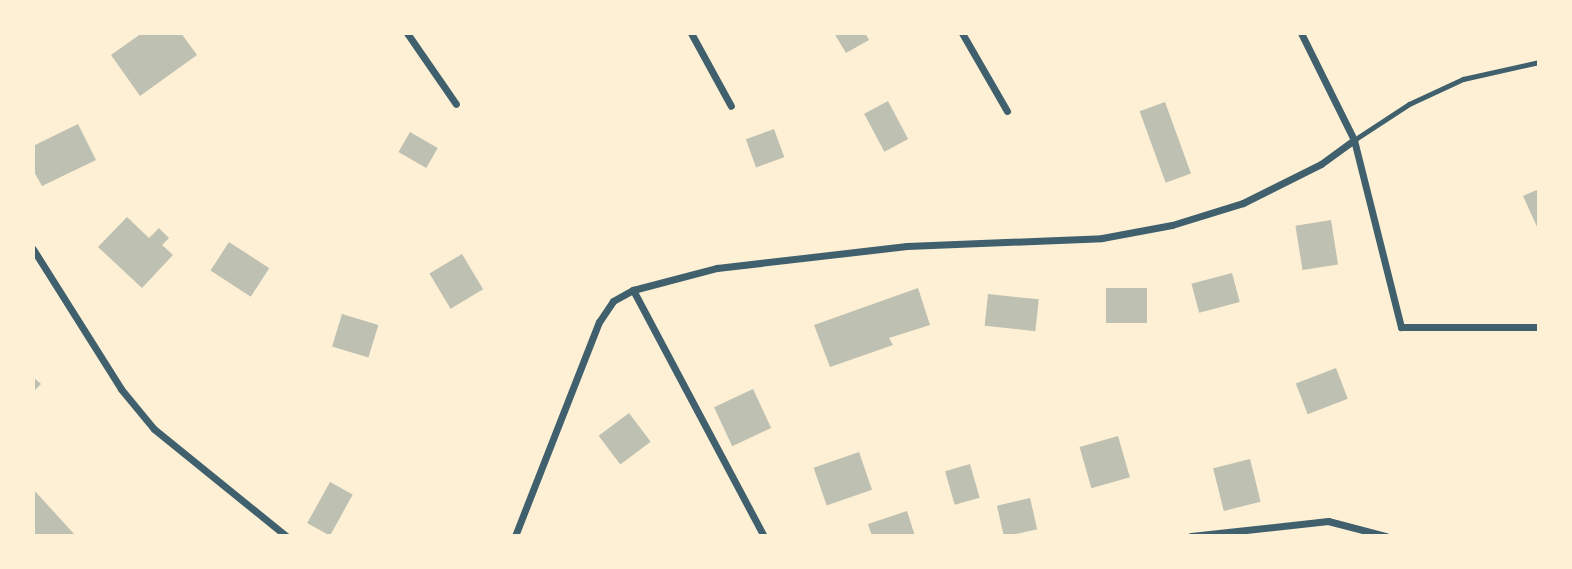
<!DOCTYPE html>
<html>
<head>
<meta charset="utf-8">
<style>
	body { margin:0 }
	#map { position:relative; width:1572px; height:569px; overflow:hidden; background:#fdf0d5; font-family:Cabin,sans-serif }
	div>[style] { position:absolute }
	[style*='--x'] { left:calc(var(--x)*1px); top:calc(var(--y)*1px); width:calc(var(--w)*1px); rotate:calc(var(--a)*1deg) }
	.building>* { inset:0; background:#bec0b2; transform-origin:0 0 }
	.service>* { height:5px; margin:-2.5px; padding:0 2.5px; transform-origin:2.5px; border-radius:2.5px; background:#3f606c }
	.minor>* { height:7px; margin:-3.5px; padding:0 3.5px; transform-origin:3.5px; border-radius:3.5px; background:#3f606c }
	span { translate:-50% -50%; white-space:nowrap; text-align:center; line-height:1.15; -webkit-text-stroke:7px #fdf0d5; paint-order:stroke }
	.frame { position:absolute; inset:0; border:35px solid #fdf0d5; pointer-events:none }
</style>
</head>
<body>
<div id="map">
	<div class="building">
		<div style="clip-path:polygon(142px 33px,181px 33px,197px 55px,140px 96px,111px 55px)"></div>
		<div style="clip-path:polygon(834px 33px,865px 33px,869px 40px,846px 53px)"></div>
		<div style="left:888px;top:101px;width:43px;height:27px;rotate:62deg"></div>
		<div style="left:1165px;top:102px;width:76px;height:27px;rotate:70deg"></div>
		<div style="clip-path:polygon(78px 124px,96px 160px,42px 186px,33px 170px,33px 146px)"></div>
		<div style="left:774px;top:129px;width:30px;height:30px;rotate:70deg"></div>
		<div style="left:410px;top:132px;width:32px;height:23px;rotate:30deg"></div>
		<div style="clip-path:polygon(1539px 189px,1539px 231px,1523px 196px)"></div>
		<div style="clip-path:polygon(127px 217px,149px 238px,159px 228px,169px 238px,162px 245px,173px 255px,142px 288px,98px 247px)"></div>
		<div style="left:1331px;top:220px;width:45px;height:36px;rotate:81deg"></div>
		<div style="left:229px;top:242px;width:48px;height:34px;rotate:33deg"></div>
		<div style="left:462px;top:254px;width:41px;height:38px;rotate:59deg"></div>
		<div style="left:1232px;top:273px;width:30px;height:42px;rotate:75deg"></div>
		<div style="clip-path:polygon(918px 288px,930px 325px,889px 338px,893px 345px,830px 367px,814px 325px)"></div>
		<div style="left:1106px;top:288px;width:41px;height:35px"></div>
		<div style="left:988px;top:294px;width:51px;height:32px;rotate:6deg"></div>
		<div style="left:342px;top:314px;width:38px;height:34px;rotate:17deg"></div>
		<div style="left:1336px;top:368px;width:33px;height:43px;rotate:69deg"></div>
		<div style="clip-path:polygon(33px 377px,41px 384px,33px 392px)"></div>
		<div style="left:753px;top:389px;width:43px;height:43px;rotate:65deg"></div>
		<div style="left:629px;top:413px;width:36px;height:38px;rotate:53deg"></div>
		<div style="left:1118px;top:436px;width:43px;height:40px;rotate:74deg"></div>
		<div style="left:859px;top:452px;width:40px;height:48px;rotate:71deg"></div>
		<div style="left:1250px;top:459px;width:44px;height:38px;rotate:76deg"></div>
		<div style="left:970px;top:464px;width:35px;height:26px;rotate:74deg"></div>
		<div style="left:330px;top:482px;width:26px;height:47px;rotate:29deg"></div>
		<div style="clip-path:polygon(33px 489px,75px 535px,74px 536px,33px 536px)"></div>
		<div style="left:1030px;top:498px;width:32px;height:34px;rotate:77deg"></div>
		<div style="clip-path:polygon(907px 511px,915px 536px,872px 536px,868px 524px)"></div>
	</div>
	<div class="service">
		<div style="--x:1354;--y:140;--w:66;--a:-33.2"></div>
		<div style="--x:1409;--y:104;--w:60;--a:-24.8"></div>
		<div style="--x:1463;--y:79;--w:78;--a:-12.6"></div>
	</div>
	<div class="minor">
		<div style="--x:407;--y:33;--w:86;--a:55.4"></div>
		<div style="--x:691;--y:33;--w:83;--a:61.3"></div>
		<div style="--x:962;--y:33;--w:90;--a:60"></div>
		<div style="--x:1301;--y:33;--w:119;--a:63.6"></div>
		<div style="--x:1354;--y:140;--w:193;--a:75.9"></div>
		<div style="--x:1401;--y:327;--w:138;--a:0"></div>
		<div style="--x:33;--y:249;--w:165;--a:57.8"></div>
		<div style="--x:121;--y:389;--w:52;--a:50.5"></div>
		<div style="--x:154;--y:429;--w:170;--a:39"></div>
		<div style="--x:633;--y:290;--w:279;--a:62"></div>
		<div style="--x:515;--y:536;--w:230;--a:-68.6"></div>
		<div style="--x:599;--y:322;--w:25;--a:-56"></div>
		<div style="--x:613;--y:301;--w:23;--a:-29"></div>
		<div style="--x:633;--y:290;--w:87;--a:-14.7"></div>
		<div style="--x:717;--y:268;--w:191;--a:-6.6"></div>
		<div style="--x:907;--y:246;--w:195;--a:-2.3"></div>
		<div style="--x:1102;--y:238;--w:71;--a:-10.5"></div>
		<div style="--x:1172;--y:225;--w:74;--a:-17.2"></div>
		<div style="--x:1243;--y:203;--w:87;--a:-26.6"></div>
		<div style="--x:1321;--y:164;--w:41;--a:-36"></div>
		<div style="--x:1191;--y:536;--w:138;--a:-6.2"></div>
		<div style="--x:1328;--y:521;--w:60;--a:14.5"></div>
	</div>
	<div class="frame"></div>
</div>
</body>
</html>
